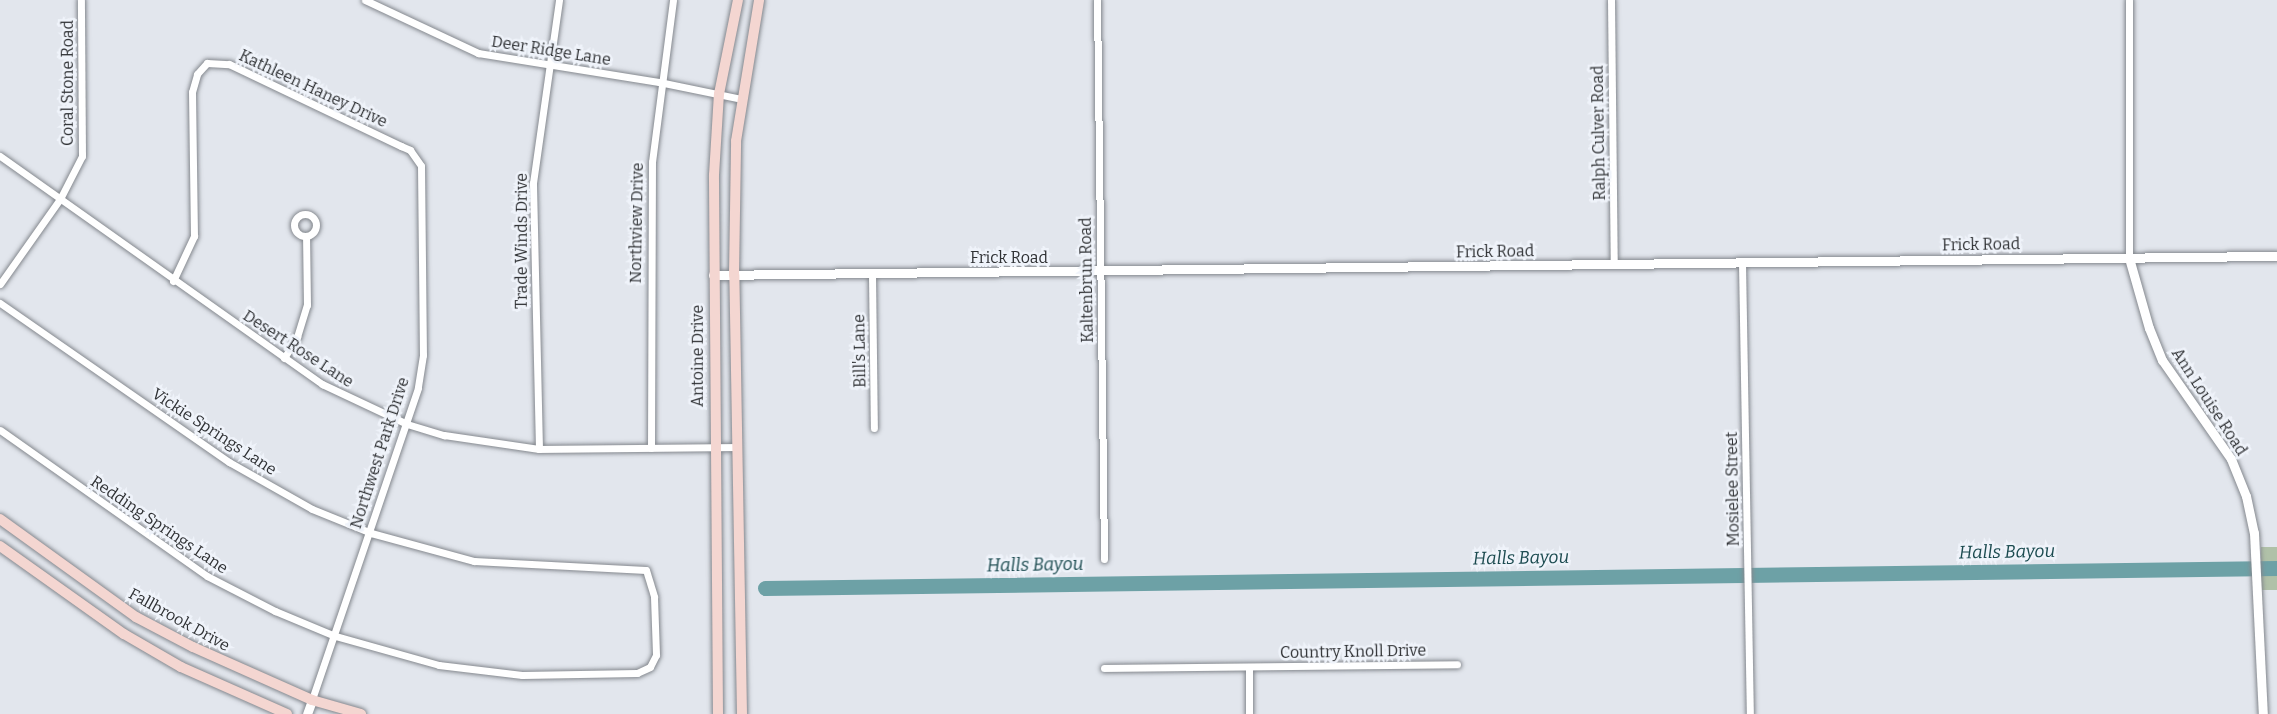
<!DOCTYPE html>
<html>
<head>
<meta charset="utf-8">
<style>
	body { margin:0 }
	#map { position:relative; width:2277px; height:714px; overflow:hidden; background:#e2e6ed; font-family:Bitter,serif }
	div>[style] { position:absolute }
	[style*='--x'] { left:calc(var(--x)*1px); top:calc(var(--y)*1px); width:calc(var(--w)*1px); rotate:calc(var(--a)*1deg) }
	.green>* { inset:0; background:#b0c1a8; transform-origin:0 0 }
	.river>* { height:15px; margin:-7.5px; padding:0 7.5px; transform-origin:7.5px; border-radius:7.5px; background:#6da1a6 }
	.roads { filter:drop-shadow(0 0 2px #84888e) drop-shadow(0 0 2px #84888e) }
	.minor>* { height:7px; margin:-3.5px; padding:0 3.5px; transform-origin:3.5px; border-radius:3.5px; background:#fff }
	.minor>.ring { margin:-3.5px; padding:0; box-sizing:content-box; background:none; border:7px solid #fff; border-radius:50% }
	.tertiary>* { height:9px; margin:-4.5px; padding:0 4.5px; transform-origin:4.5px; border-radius:4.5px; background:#fff }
	.secondary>* { height:10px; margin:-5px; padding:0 5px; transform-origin:5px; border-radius:5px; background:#f4d6d1 }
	span { translate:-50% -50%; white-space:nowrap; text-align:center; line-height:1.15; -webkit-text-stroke:5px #eff3fa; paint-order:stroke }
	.street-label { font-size:16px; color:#2f3134 }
	.water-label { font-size:18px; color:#1c4b50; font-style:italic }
</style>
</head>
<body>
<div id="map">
	<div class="green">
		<div style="left:2277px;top:547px;width:43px;height:16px;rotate:90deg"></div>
	</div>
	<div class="river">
		<div style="--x:765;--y:588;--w:1512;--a:-0.76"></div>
	</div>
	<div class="roads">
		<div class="minor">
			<div style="--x:365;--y:0;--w:125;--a:25.1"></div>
			<div style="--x:478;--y:53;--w:183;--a:9.1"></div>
			<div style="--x:659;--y:82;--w:85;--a:11.6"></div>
			<div style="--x:1097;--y:0;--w:559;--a:89.28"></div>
			<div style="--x:1611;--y:0;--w:265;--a:89.4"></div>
			<div style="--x:0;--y:156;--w:395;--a:35.3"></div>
			<div style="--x:322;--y:384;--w:94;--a:25.2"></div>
			<div style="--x:407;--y:424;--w:39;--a:17"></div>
			<div style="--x:444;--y:435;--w:96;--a:8.4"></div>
			<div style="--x:539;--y:449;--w:197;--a:-0.6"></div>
			<div class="ring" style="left:294px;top:214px;width:15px;height:15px"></div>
			<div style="--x:2129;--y:258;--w:258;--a:-90"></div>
			<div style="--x:1742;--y:263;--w:451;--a:89"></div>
			<div style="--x:872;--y:274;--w:154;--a:89.3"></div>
			<div style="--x:173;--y:281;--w:50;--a:-65"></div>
			<div style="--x:194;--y:236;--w:144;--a:-90.8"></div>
			<div style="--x:192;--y:92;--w:19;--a:-74"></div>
			<div style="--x:197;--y:74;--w:15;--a:-48"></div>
			<div style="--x:207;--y:63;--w:22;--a:3"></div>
			<div style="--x:229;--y:64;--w:191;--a:25.5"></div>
			<div style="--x:401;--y:146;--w:10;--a:24"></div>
			<div style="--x:410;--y:150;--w:19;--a:55"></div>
			<div style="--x:421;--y:166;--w:189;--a:89.4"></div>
			<div style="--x:423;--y:355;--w:33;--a:99"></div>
			<div style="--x:418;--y:388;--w:330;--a:108.8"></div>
			<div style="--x:0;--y:284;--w:104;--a:-54.8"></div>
			<div style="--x:60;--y:199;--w:48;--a:-62.9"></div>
			<div style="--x:82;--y:156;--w:156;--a:-90.4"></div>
			<div style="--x:0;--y:303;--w:279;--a:34.8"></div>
			<div style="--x:229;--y:462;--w:95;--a:29.5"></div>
			<div style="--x:312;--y:509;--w:64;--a:22.1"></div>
			<div style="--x:371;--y:533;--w:107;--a:15.2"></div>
			<div style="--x:474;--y:561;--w:172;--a:3"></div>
			<div style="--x:646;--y:570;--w:28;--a:73"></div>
			<div style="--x:654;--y:597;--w:58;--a:88"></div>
			<div style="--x:656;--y:655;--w:13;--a:117"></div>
			<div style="--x:650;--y:667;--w:14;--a:155"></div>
			<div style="--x:637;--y:673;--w:115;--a:179"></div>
			<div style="--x:522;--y:675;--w:84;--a:-173.1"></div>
			<div style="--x:439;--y:665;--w:108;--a:-164.4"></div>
			<div style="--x:335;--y:636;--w:65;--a:-157.4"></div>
			<div style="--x:275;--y:611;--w:76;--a:-152.8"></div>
			<div style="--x:207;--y:576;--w:253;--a:-144.8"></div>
			<div style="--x:284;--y:358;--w:25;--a:-58"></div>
			<div style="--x:297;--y:337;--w:34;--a:-73"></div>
			<div style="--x:307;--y:305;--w:69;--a:-90.8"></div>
			<div style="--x:651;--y:448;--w:286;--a:-89.8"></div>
			<div style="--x:652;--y:162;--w:163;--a:-82.6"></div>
			<div style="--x:539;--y:449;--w:266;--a:-91.3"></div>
			<div style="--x:533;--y:183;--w:185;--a:-81.9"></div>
			<div style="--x:1249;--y:667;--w:47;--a:90"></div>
			<div style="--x:1104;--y:668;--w:353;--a:-0.6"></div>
		</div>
		<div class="tertiary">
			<div style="--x:2129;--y:258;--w:73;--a:74.1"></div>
			<div style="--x:2149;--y:328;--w:35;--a:68"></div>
			<div style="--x:2162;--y:360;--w:121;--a:55.1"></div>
			<div style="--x:2231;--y:459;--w:40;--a:68"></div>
			<div style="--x:2246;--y:496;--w:38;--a:78"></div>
			<div style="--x:2254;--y:533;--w:181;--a:87.2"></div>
			<div style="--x:713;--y:275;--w:1564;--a:-0.7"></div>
			<div style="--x:307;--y:714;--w:15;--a:-70"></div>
		</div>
		<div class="secondary">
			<div style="--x:0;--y:519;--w:168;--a:35.8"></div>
			<div style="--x:136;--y:617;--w:64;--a:27.8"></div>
			<div style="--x:193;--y:647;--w:130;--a:24"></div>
			<div style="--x:312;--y:700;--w:51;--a:15.9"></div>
			<div style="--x:0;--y:546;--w:152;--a:35.4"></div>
			<div style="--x:124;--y:634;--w:66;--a:30.1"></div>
			<div style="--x:181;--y:667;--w:116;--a:23.9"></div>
			<div style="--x:718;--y:714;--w:539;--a:-90.43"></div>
			<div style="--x:714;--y:175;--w:81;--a:-86.5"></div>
			<div style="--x:719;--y:94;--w:96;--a:-78.6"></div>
			<div style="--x:742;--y:714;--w:439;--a:-91"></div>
			<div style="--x:734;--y:275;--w:134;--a:-89.1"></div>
			<div style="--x:736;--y:141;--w:143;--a:-80.7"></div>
		</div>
	</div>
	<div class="street-label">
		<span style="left:551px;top:51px;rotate:9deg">Deer Ridge Lane</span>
		<span style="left:68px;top:83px;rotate:-90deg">Coral Stone Road</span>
		<span style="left:313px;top:89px;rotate:25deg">Kathleen Haney Drive</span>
		<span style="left:1599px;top:133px;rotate:-91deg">Ralph Culver Road</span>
		<span style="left:637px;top:223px;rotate:-89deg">Northview Drive</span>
		<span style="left:522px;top:241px;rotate:-90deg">Trade Winds Drive</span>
		<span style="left:1981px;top:245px;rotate:-1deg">Frick Road</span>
		<span style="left:1495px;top:252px;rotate:-1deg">Frick Road</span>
		<span style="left:1009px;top:258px">Frick Road</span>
		<span style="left:1087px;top:280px;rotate:-91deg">Kaltenbrun Road</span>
		<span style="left:298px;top:349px;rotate:33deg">Desert Rose Lane</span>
		<span style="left:860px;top:351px;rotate:-91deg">Bill's Lane</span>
		<span style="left:698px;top:356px;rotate:-90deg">Antoine Drive</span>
		<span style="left:2209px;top:402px;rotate:57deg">Ann Louise Road</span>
		<span style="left:214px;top:432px;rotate:33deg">Vickie Springs Lane</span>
		<span style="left:380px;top:453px;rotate:-72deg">Northwest Park Drive</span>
		<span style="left:1733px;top:489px;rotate:-91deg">Mosielee Street</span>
		<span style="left:159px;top:525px;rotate:34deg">Redding Springs Lane</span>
		<span style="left:179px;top:620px;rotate:29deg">Fallbrook Drive</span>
		<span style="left:1353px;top:652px;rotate:-1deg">Country Knoll Drive</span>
	</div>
	<div class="water-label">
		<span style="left:2007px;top:552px;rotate:-1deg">Halls Bayou</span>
		<span style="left:1521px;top:558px;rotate:-1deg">Halls Bayou</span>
		<span style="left:1035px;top:565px;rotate:-1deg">Halls Bayou</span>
	</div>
</div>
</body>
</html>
